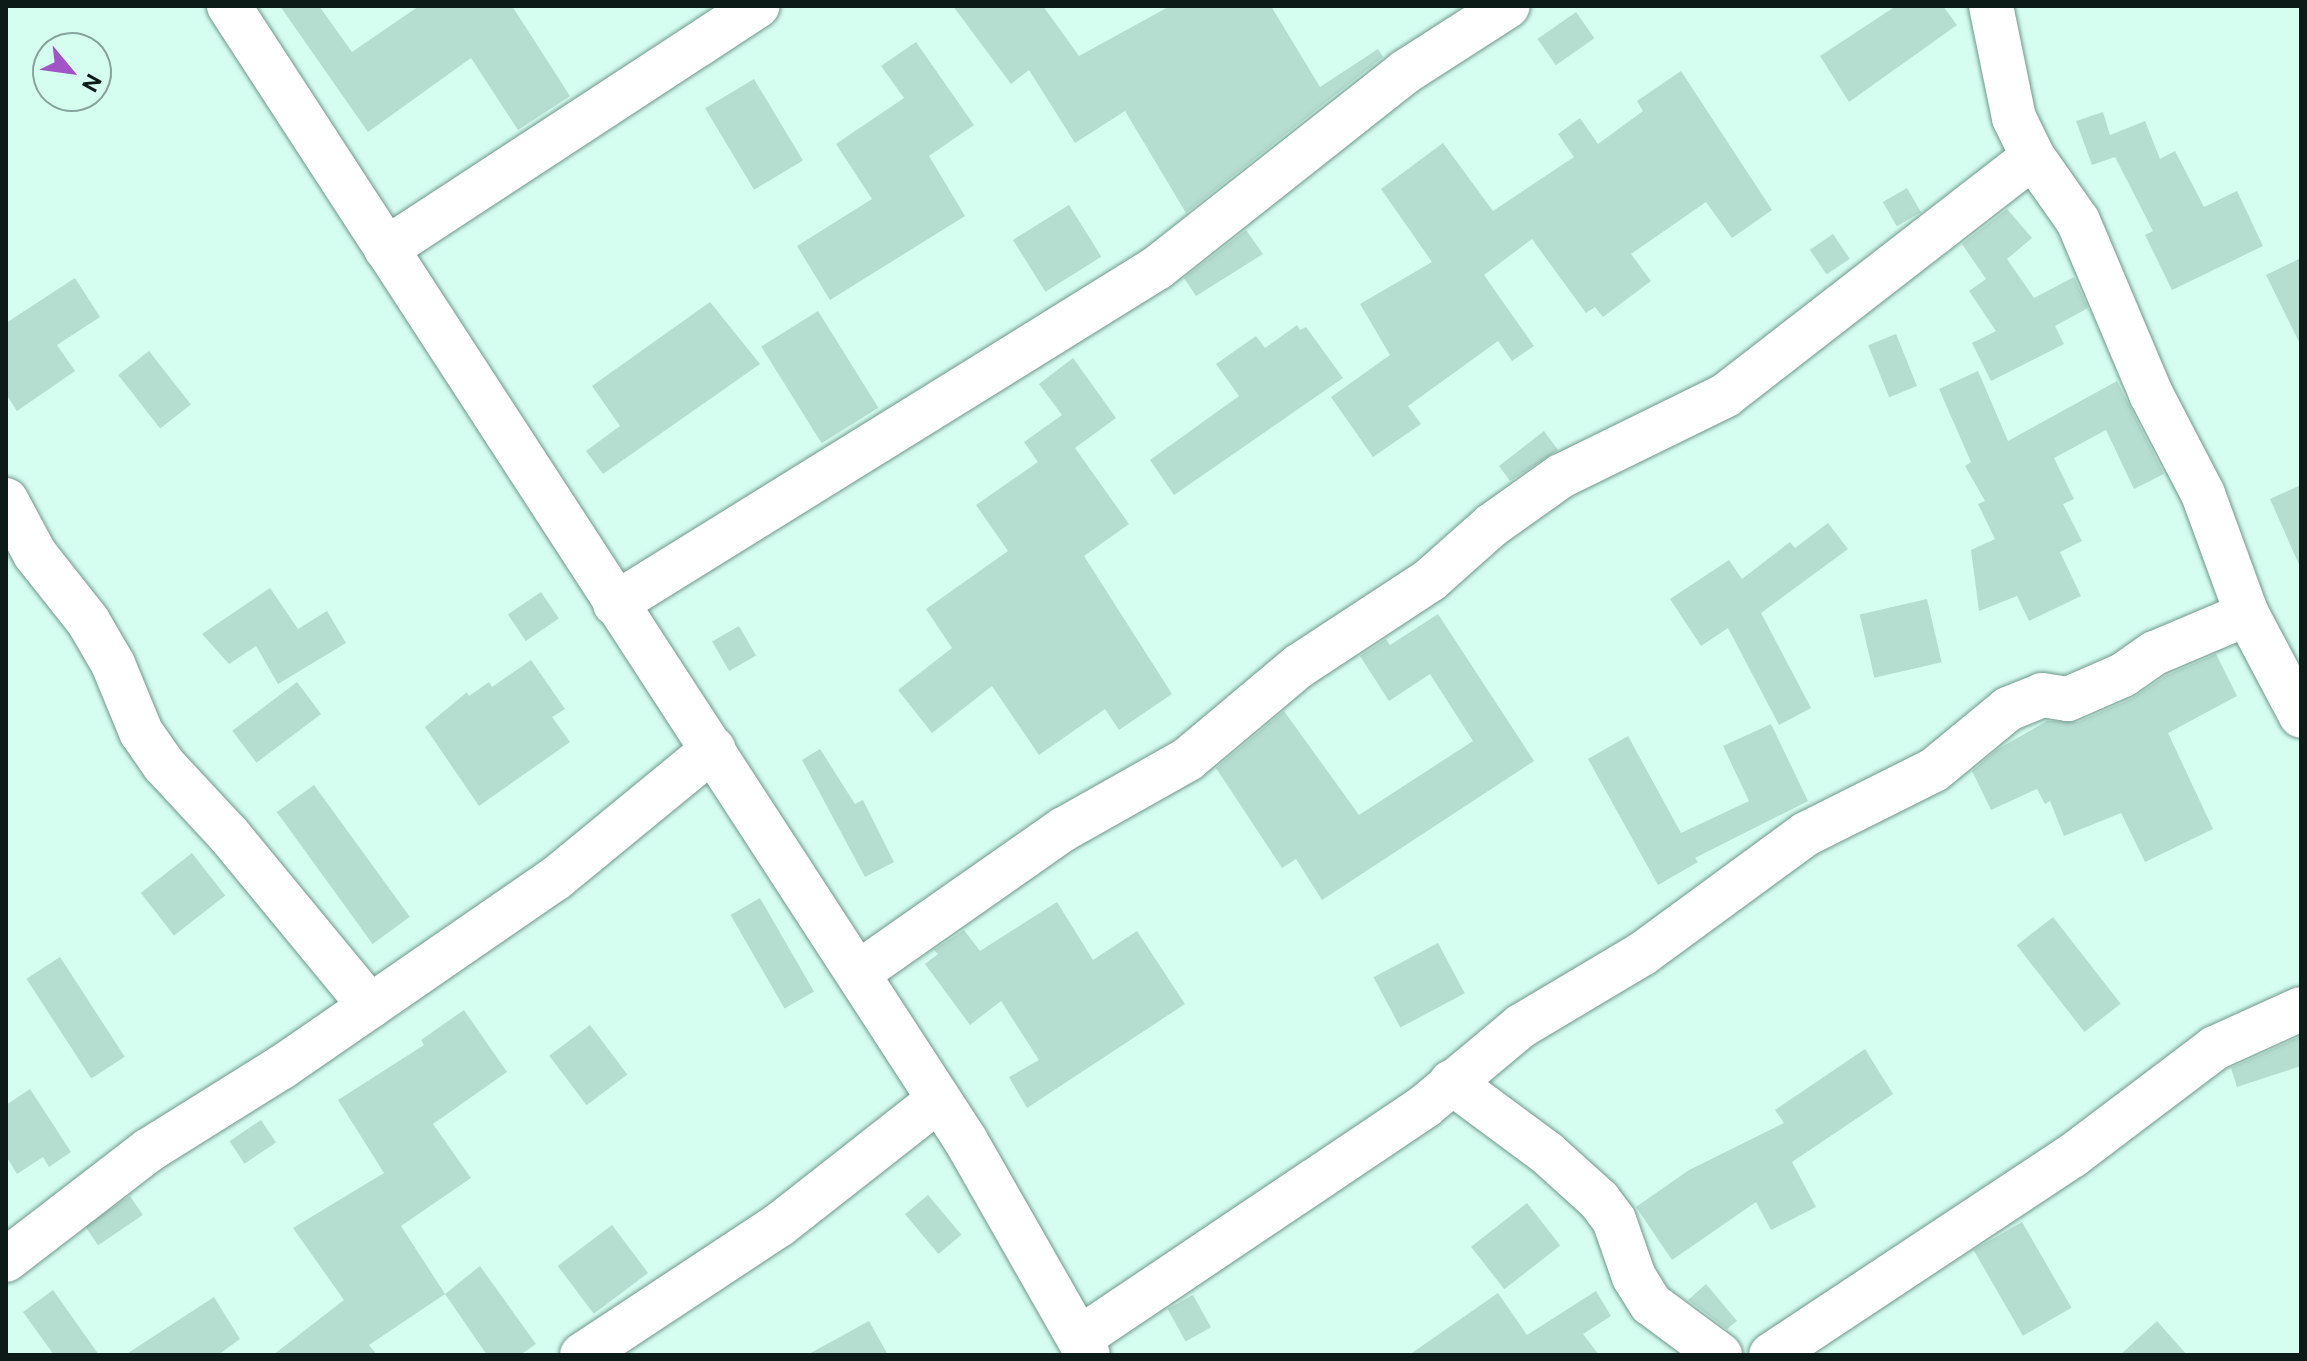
<!DOCTYPE html>
<html>
<head>
<meta charset="utf-8">
<style>
	body { margin:0 }
	#map { position:relative; width:2307px; height:1361px; overflow:hidden; background:#d5fef1; font-family:"DM Sans",sans-serif }
	div>[style] { position:absolute }
	[style*='--x'] { left:calc(var(--x)*1px); top:calc(var(--y)*1px); width:calc(var(--w)*1px); rotate:calc(var(--a)*1deg) }
	.building>* { inset:0; background:#b5ddd0; transform-origin:0 0 }
	.roads { filter:drop-shadow(0 0 2px #70968a) drop-shadow(0 0 2px #70968a) }
	.minor>* { height:44px; margin:-22px; padding:0 22px; transform-origin:22px; border-radius:22px; background:#fff }
	span { translate:-50% -50%; white-space:nowrap; text-align:center; line-height:1.15; -webkit-text-stroke:6px #d5fef1; paint-order:stroke }
	.frame { position:absolute; inset:0; border:8px solid #0c1b17; pointer-events:none }
	.north { position:absolute; left:32px; top:32px; width:80px; height:80px; box-sizing:border-box; background:#d5fef1; border:2px solid #85a39a; border-radius:50%; rotate:119deg; font-size:22px; font-weight:700; line-height:32px; text-align:center; color:#0c1b17 }
	.north::after { content:''; display:block; margin:auto; width:28px; height:36px; background:#a054c6; clip-path:polygon(50% 0,100% 100%,50% 72%,0 100%) }
</style>
</head>
<body>
<div id="map">
	<div class="building">
		<div style="clip-path:polygon(280px 6px,319px 6px,352px 52px,419px 6px,512px 6px,570px 96px,518px 130px,471px 58px,368px 132px)"></div>
		<div style="clip-path:polygon(953px 6px,1043px 6px,1079px 56px,1170px 6px,1271px 6px,1320px 87px,1378px 49px,1383px 57px,1186px 213px,1125px 111px,1075px 143px,1029px 70px,1011px 84px)"></div>
		<div style="clip-path:polygon(1896px 6px,1943px 6px,1957px 25px,1849px 102px,1820px 56px)"></div>
		<div style="left:1576px;top:12px;width:32px;height:47px;rotate:55deg"></div>
		<div style="clip-path:polygon(916px 42px,974px 125px,929px 156px,965px 216px,830px 300px,797px 246px,872px 199px,836px 144px,904px 98px,881px 66px)"></div>
		<div style="clip-path:polygon(1681px 71px,1772px 210px,1732px 238px,1706px 202px,1631px 254px,1651px 281px,1603px 317px,1595px 307px,1586px 313px,1532px 239px,1484px 275px,1534px 346px,1512px 361px,1498px 341px,1408px 406px,1421px 424px,1373px 457px,1331px 397px,1390px 355px,1360px 304px,1432px 262px,1381px 189px,1443px 143px,1493px 211px,1574px 157px,1558px 134px,1580px 118px,1598px 144px,1643px 111px,1637px 101px)"></div>
		<div style="left:754px;top:79px;width:95px;height:57px;rotate:59deg"></div>
		<div style="clip-path:polygon(2103px 112px,2110px 135px,2145px 121px,2160px 159px,2175px 151px,2204px 207px,2237px 191px,2263px 246px,2172px 290px,2145px 235px,2153px 231px,2115px 157px,2092px 165px,2076px 121px)"></div>
		<div style="left:1907px;top:188px;width:28px;height:28px;rotate:60deg"></div>
		<div style="left:1069px;top:205px;width:61px;height:66px;rotate:58deg"></div>
		<div style="clip-path:polygon(2007px 209px,2032px 238px,2007px 259px,2034px 298px,2074px 277px,2088px 308px,2055px 326px,2064px 344px,1991px 381px,1972px 343px,1996px 331px,1969px 291px,1986px 279px,1962px 244px)"></div>
		<div style="clip-path:polygon(1246px 230px,1263px 254px,1196px 296px,1184px 278px)"></div>
		<div style="left:1833px;top:234px;width:30px;height:28px;rotate:56deg"></div>
		<div style="clip-path:polygon(2301px 258px,2301px 346px,2266px 275px)"></div>
		<div style="clip-path:polygon(75px 278px,100px 317px,57px 345px,75px 371px,17px 411px,6px 394px,6px 323px)"></div>
		<div style="clip-path:polygon(710px 302px,760px 364px,603px 474px,586px 451px,620px 426px,592px 386px)"></div>
		<div style="left:818px;top:311px;width:114px;height:67px;rotate:58deg"></div>
		<div style="clip-path:polygon(1297px 325px,1300px 330px,1306px 327px,1343px 378px,1174px 495px,1150px 460px,1239px 396px,1216px 364px,1256px 336px,1265px 348px)"></div>
		<div style="left:1896px;top:334px;width:56px;height:30px;rotate:68deg"></div>
		<div style="left:149px;top:351px;width:68px;height:39px;rotate:52deg"></div>
		<div style="clip-path:polygon(1073px 358px,1116px 418px,1075px 448px,1129px 524px,1084px 556px,1172px 694px,1119px 730px,1105px 709px,1039px 755px,992px 686px,932px 733px,898px 690px,952px 648px,926px 609px,1008px 551px,976px 505px,1038px 462px,1024px 442px,1062px 415px,1039px 384px)"></div>
		<div style="clip-path:polygon(1978px 371px,2008px 441px,2117px 381px,2164px 474px,2134px 489px,2106px 430px,2054px 458px,2074px 499px,2063px 504px,2082px 541px,2060px 552px,2081px 596px,2029px 621px,2017px 596px,1979px 611px,1971px 550px,1995px 539px,1978px 504px,1985px 501px,1965px 466px,1971px 462px,1939px 389px)"></div>
		<div style="clip-path:polygon(1544px 431px,1558px 450px,1510px 481px,1499px 466px)"></div>
		<div style="clip-path:polygon(2301px 485px,2301px 569px,2270px 499px)"></div>
		<div style="clip-path:polygon(1828px 523px,1848px 549px,1761px 613px,1811px 708px,1779px 725px,1728px 628px,1701px 646px,1670px 599px,1729px 560px,1742px 579px,1790px 542px,1795px 548px)"></div>
		<div style="clip-path:polygon(270px 588px,298px 629px,327px 611px,346px 643px,278px 684px,256px 646px,229px 664px,202px 634px)"></div>
		<div style="left:541px;top:592px;width:32px;height:40px;rotate:56deg"></div>
		<div style="left:1927px;top:599px;width:65px;height:69px;rotate:77deg"></div>
		<div style="clip-path:polygon(1438px 614px,1534px 761px,1322px 900px,1296px 859px,1282px 868px,1216px 768px,1284px 711px,1359px 815px,1473px 741px,1430px 674px,1389px 701px,1360px 656px,1386px 639px,1390px 645px)"></div>
		<div style="left:739px;top:626px;width:34px;height:31px;rotate:60deg"></div>
		<div style="clip-path:polygon(2216px 654px,2237px 696px,2168px 733px,2213px 829px,2145px 862px,2121px 813px,2064px 836px,2050px 801px,2045px 804px,2037px 789px,1991px 810px,1972px 771px,1998px 749px,2047px 721px,2078px 722px,2133px 698px,2167px 675px)"></div>
		<div style="clip-path:polygon(531px 660px,565px 709px,552px 717px,570px 742px,479px 806px,425px 727px,467px 692px,469px 696px,489px 682px,492px 687px)"></div>
		<div style="left:297px;top:682px;width:40px;height:81px;rotate:53deg"></div>
		<div style="clip-path:polygon(1771px 724px,1808px 801px,1695px 858px,1698px 862px,1658px 885px,1588px 759px,1628px 736px,1681px 833px,1749px 801px,1723px 746px)"></div>
		<div style="clip-path:polygon(820px 749px,855px 804px,863px 800px,894px 862px,865px 877px,802px 760px)"></div>
		<div style="left:314px;top:785px;width:163px;height:46px;rotate:54deg"></div>
		<div style="left:192px;top:853px;width:54px;height:65px;rotate:52deg"></div>
		<div style="left:760px;top:898px;width:108px;height:34px;rotate:60deg"></div>
		<div style="clip-path:polygon(1057px 902px,1093px 960px,1137px 931px,1185px 1004px,1027px 1108px,1009px 1077px,1039px 1060px,1001px 1001px,970px 1025px,925px 964px,938px 954px,934px 950px,964px 930px,980px 951px)"></div>
		<div style="left:2053px;top:917px;width:110px;height:46px;rotate:52deg"></div>
		<div style="left:1438px;top:943px;width:57px;height:73px;rotate:62deg"></div>
		<div style="left:60px;top:957px;width:119px;height:40px;rotate:57deg"></div>
		<div style="clip-path:polygon(464px 1010px,507px 1072px,433px 1124px,471px 1178px,401px 1226px,445px 1294px,369px 1345px,377px 1355px,273px 1355px,344px 1300px,293px 1228px,384px 1173px,338px 1100px,424px 1045px,421px 1040px)"></div>
		<div style="left:590px;top:1025px;width:62px;height:51px;rotate:53deg"></div>
		<div style="clip-path:polygon(2301px 1036px,2301px 1066px,2237px 1087px,2231px 1068px)"></div>
		<div style="clip-path:polygon(1865px 1049px,1893px 1094px,1792px 1162px,1816px 1207px,1771px 1230px,1756px 1202px,1672px 1260px,1636px 1207px,1689px 1170px,1784px 1123px,1775px 1110px)"></div>
		<div style="clip-path:polygon(30px 1089px,71px 1152px,49px 1167px,43px 1157px,17px 1174px,6px 1156px,6px 1105px)"></div>
		<div style="left:261px;top:1120px;width:27px;height:38px;rotate:56deg"></div>
		<div style="left:928px;top:1195px;width:52px;height:30px;rotate:50deg"></div>
		<div style="left:130px;top:1196px;width:23px;height:54px;rotate:56deg"></div>
		<div style="left:1527px;top:1203px;width:54px;height:71px;rotate:52deg"></div>
		<div style="left:2022px;top:1222px;width:99px;height:56px;rotate:60deg"></div>
		<div style="left:612px;top:1225px;width:60px;height:68px;rotate:53deg"></div>
		<div style="clip-path:polygon(480px 1266px,536px 1344px,520px 1355px,487px 1355px,445px 1294px)"></div>
		<div style="clip-path:polygon(1706px 1284px,1737px 1321px,1727px 1329px,1688px 1300px)"></div>
		<div style="clip-path:polygon(53px 1290px,99px 1355px,54px 1355px,23px 1312px)"></div>
		<div style="clip-path:polygon(1596px 1291px,1611px 1316px,1583px 1334px,1599px 1355px,1409px 1355px,1498px 1293px,1527px 1335px)"></div>
		<div style="left:1193px;top:1295px;width:37px;height:29px;rotate:61deg"></div>
		<div style="clip-path:polygon(214px 1297px,240px 1339px,218px 1355px,125px 1355px)"></div>
		<div style="clip-path:polygon(869px 1321px,888px 1355px,807px 1355px)"></div>
		<div style="clip-path:polygon(2157px 1321px,2187px 1355px,2120px 1355px)"></div>
	</div>
	<div class="roads">
		<div class="minor">
			<div style="--x:229;--y:6;--w:1353;--a:57"></div>
			<div style="--x:966;--y:1141;--w:246;--a:60.3"></div>
			<div style="--x:1991;--y:6;--w:114;--a:78.4"></div>
			<div style="--x:2014;--y:118;--w:43;--a:64"></div>
			<div style="--x:2033;--y:157;--w:78;--a:54.9"></div>
			<div style="--x:2078;--y:221;--w:188;--a:67.1"></div>
			<div style="--x:2151;--y:394;--w:113;--a:62.5"></div>
			<div style="--x:2203;--y:494;--w:128;--a:69.9"></div>
			<div style="--x:2247;--y:614;--w:115;--a:62.1"></div>
			<div style="--x:386;--y:249;--w:444;--a:-33.2"></div>
			<div style="--x:6;--y:500;--w:61;--a:61.8"></div>
			<div style="--x:35;--y:554;--w:85;--a:51.7"></div>
			<div style="--x:88;--y:621;--w:50;--a:59.8"></div>
			<div style="--x:113;--y:664;--w:74;--a:67.6"></div>
			<div style="--x:141;--y:732;--w:40;--a:55.1"></div>
			<div style="--x:164;--y:765;--w:96;--a:47.1"></div>
			<div style="--x:229;--y:835;--w:222;--a:50.5"></div>
			<div style="--x:615;--y:604;--w:638;--a:-31.8"></div>
			<div style="--x:1157;--y:268;--w:316;--a:-38.3"></div>
			<div style="--x:1405;--y:72;--w:122;--a:-32.7"></div>
			<div style="--x:858;--y:973;--w:251;--a:-35"></div>
			<div style="--x:1064;--y:829;--w:142;--a:-29.4"></div>
			<div style="--x:1188;--y:759;--w:145;--a:-40"></div>
			<div style="--x:1299;--y:666;--w:157;--a:-33.3"></div>
			<div style="--x:1430;--y:580;--w:83;--a:-41.6"></div>
			<div style="--x:1492;--y:525;--w:85;--a:-35.4"></div>
			<div style="--x:1561;--y:476;--w:184;--a:-26.1"></div>
			<div style="--x:1726;--y:395;--w:388;--a:-37.8"></div>
			<div style="--x:1451;--y:1082;--w:119;--a:36.5"></div>
			<div style="--x:1547;--y:1153;--w:70;--a:42.1"></div>
			<div style="--x:1599;--y:1200;--w:25;--a:53"></div>
			<div style="--x:1614;--y:1220;--w:60;--a:70.7"></div>
			<div style="--x:1634;--y:1277;--w:32;--a:58"></div>
			<div style="--x:1651;--y:1304;--w:86;--a:36.5"></div>
			<div style="--x:6;--y:1260;--w:180;--a:-37.6"></div>
			<div style="--x:149;--y:1150;--w:157;--a:-32"></div>
			<div style="--x:282;--y:1067;--w:331;--a:-34.6"></div>
			<div style="--x:555;--y:879;--w:205;--a:-39.4"></div>
			<div style="--x:1080;--y:1338;--w:416;--a:-33.9"></div>
			<div style="--x:1425;--y:1106;--w:125;--a:-39.8"></div>
			<div style="--x:1521;--y:1026;--w:141;--a:-30.8"></div>
			<div style="--x:1642;--y:954;--w:203;--a:-36.2"></div>
			<div style="--x:1806;--y:834;--w:143;--a:-26.6"></div>
			<div style="--x:1934;--y:770;--w:96;--a:-39.5"></div>
			<div style="--x:2008;--y:709;--w:37;--a:-22"></div>
			<div style="--x:2042;--y:695;--w:26;--a:9"></div>
			<div style="--x:2068;--y:699;--w:60;--a:-23.6"></div>
			<div style="--x:2123;--y:675;--w:39;--a:-35"></div>
			<div style="--x:2155;--y:653;--w:100;--a:-23"></div>
			<div style="--x:582;--y:1355;--w:236;--a:-33.4"></div>
			<div style="--x:779;--y:1225;--w:199;--a:-38.1"></div>
			<div style="--x:1771;--y:1355;--w:361;--a:-33.5"></div>
			<div style="--x:2072;--y:1156;--w:179;--a:-37.1"></div>
			<div style="--x:2215;--y:1048;--w:94;--a:-24.4"></div>
		</div>
	</div>
	<div class="frame"></div>
	<div class="north">N</div>
</div>
</body>
</html>
